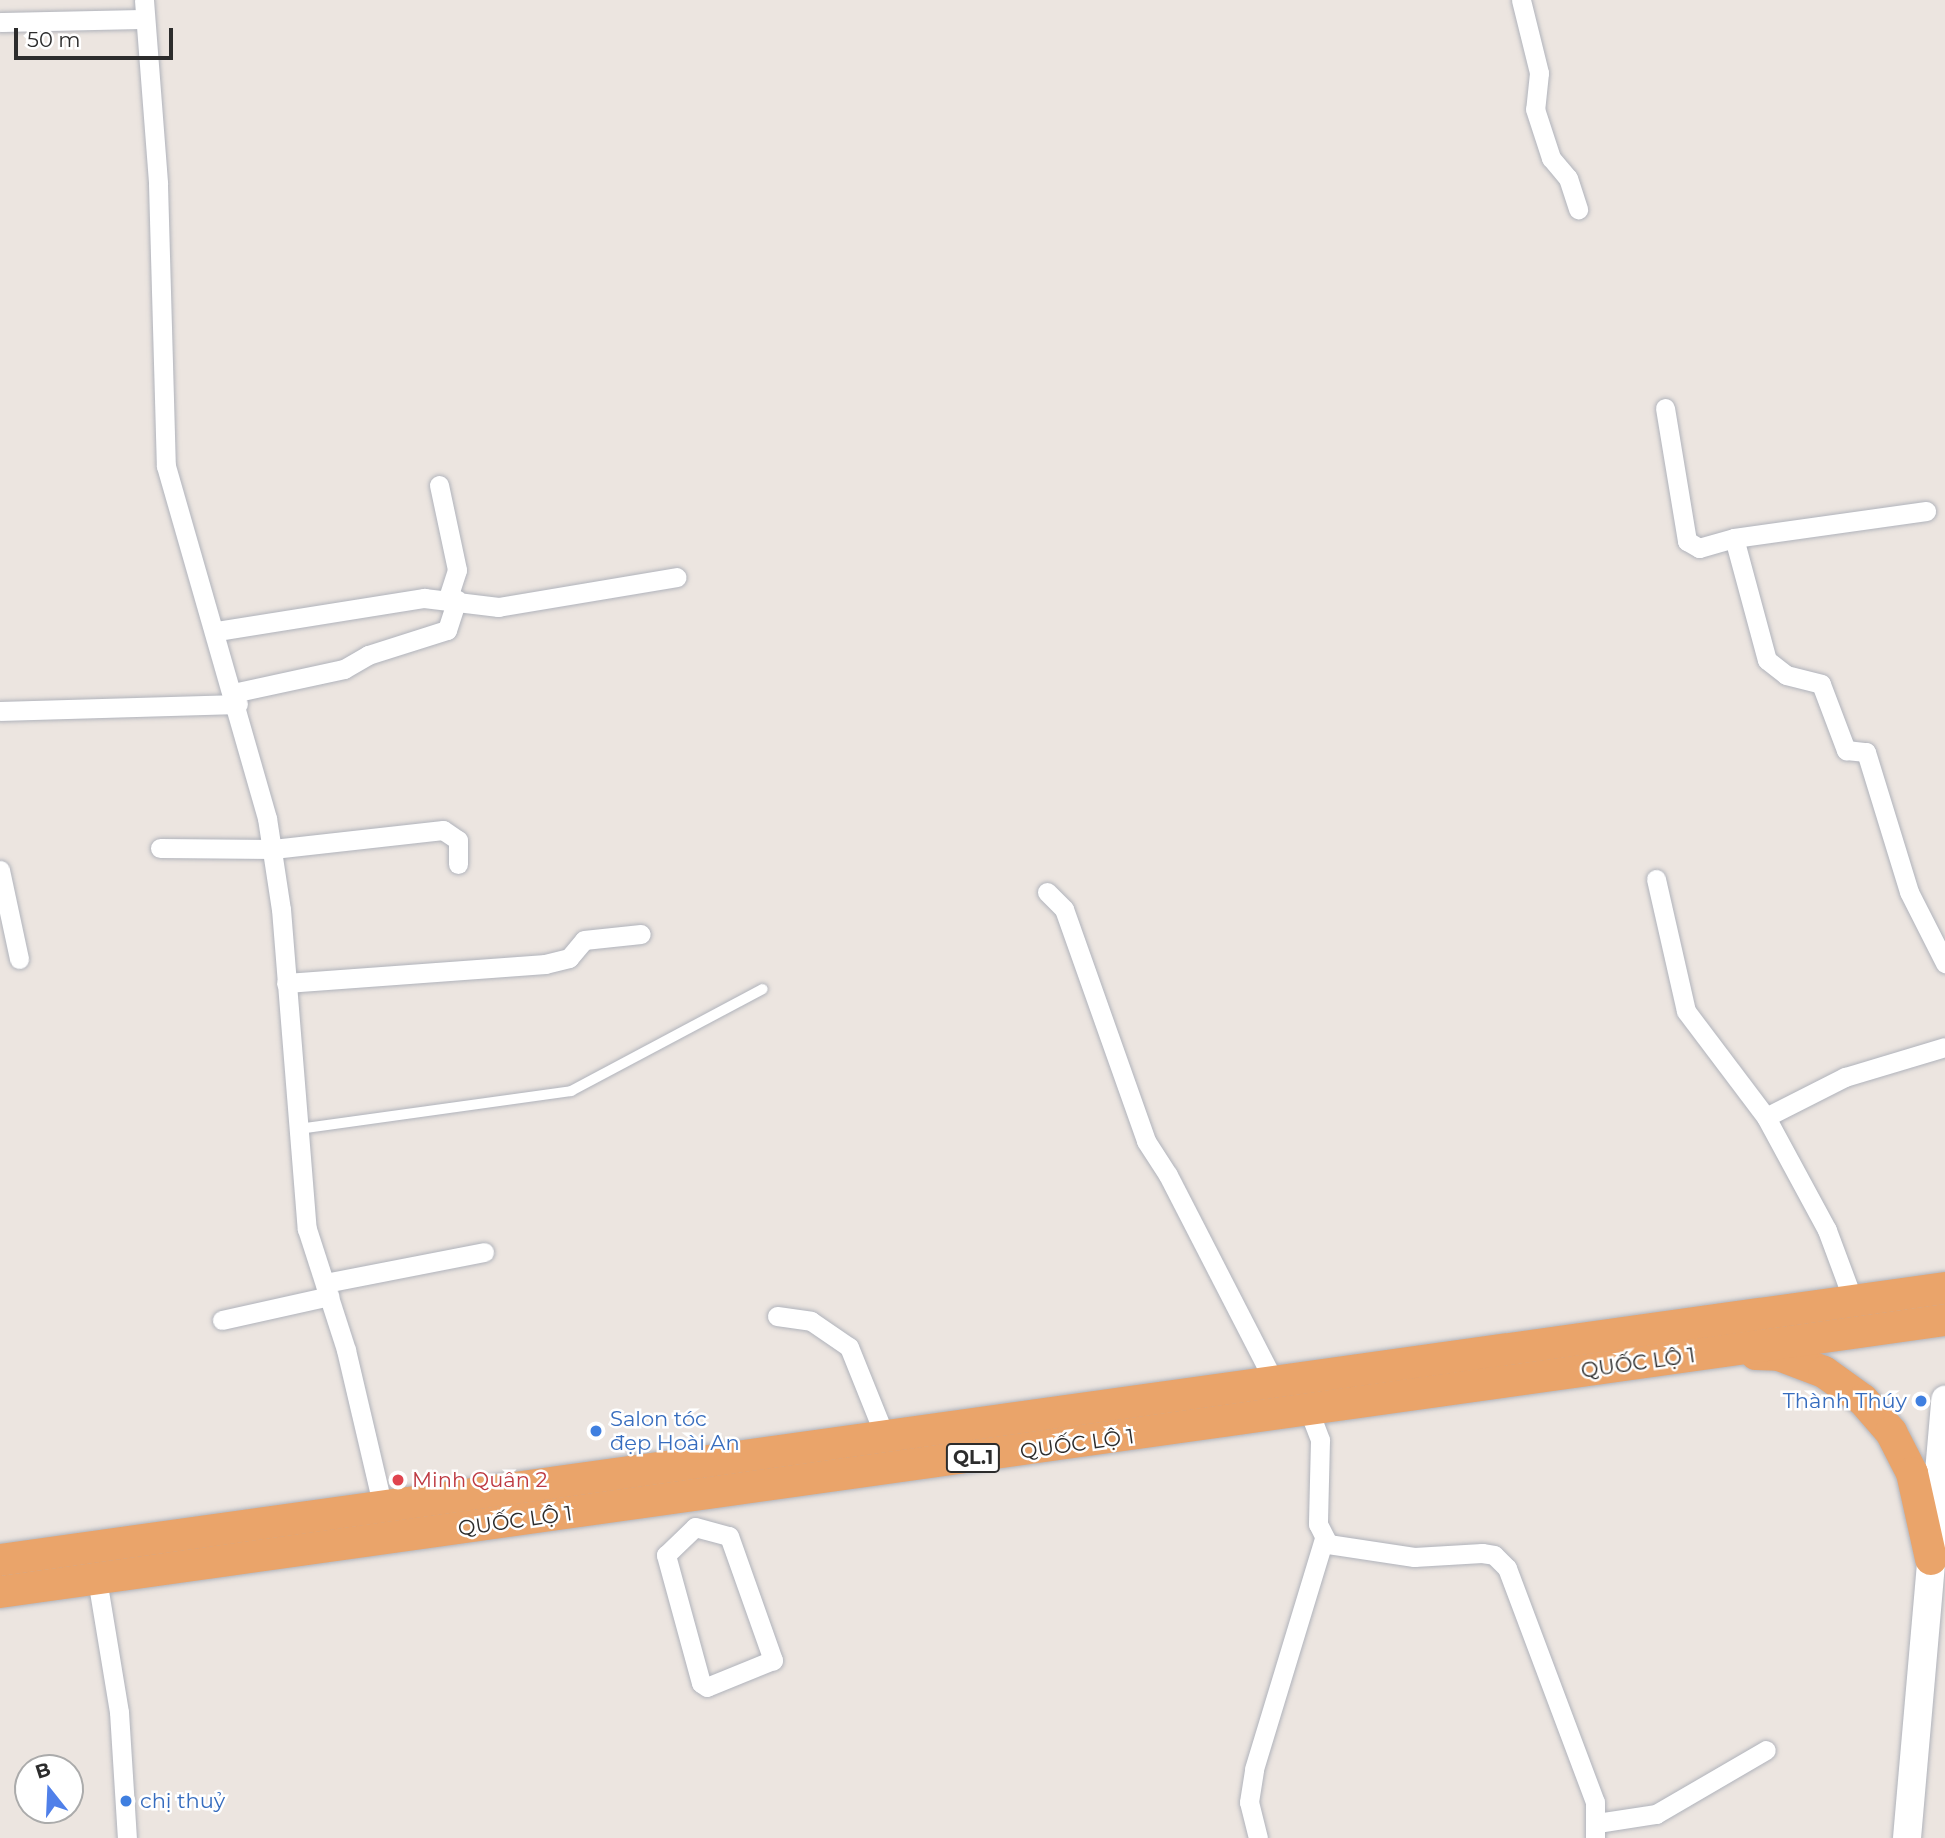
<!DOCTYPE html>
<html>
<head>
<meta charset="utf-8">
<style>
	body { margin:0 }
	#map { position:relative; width:1945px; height:1838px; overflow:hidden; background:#ece5e0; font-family:Montserrat,sans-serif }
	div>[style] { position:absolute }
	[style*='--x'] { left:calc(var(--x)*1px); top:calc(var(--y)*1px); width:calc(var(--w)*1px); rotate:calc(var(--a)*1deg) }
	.roads { filter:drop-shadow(0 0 2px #b0b3bb) drop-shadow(0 0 2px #b0b3bb) }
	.service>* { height:10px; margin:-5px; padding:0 5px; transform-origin:5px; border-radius:5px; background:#fff }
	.minor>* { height:19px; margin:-9.5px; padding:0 9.5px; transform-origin:9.5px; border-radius:9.5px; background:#fff }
	.secondary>* { height:28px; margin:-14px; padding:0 14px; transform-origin:14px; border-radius:14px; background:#fff }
	.trunk>* { height:32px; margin:-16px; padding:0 16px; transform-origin:16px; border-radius:16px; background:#eaa46a }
	.dots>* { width:19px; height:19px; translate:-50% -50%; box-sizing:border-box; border:4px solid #fff; border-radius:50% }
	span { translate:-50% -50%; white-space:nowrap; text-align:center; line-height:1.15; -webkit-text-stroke:5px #fff; paint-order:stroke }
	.shield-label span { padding:2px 5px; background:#fff; border:2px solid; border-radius:5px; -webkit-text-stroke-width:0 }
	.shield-label { font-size:19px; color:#2c2c2c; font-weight:700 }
	.street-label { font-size:21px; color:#2c2c2c }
	.shop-label { font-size:21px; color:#366cbe }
	.right { translate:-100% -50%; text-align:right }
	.left { translate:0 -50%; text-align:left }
	.health-label { font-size:21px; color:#be3a42 }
	.north { position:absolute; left:14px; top:1754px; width:70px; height:70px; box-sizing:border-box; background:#fff; border:2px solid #ababab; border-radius:50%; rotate:342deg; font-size:19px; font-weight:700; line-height:28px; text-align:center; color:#2c2c2c }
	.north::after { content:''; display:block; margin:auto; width:24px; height:32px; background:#5080e9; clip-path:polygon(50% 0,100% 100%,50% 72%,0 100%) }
	.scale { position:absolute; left:14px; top:28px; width:159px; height:32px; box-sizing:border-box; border:4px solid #2c2c2c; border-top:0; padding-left:9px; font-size:21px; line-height:24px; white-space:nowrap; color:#2c2c2c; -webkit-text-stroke:5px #fff; paint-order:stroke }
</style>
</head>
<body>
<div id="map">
	<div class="roads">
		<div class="service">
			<div style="--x:298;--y:1129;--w:276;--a:-7.9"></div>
			<div style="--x:571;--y:1091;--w:217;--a:-28"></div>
		</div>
		<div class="minor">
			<div style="--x:144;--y:0;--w:185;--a:85.6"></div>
			<div style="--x:158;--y:184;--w:282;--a:88.4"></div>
			<div style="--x:166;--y:466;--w:366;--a:74"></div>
			<div style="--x:267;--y:818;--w:92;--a:81.3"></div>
			<div style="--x:281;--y:909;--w:321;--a:85.4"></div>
			<div style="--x:307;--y:1229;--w:127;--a:72.1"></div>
			<div style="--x:346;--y:1350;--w:162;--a:76.8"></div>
			<div style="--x:1521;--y:0;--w:75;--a:76.1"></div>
			<div style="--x:1539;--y:73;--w:36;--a:96"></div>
			<div style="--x:1535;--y:109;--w:52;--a:71.9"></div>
			<div style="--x:1551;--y:158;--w:26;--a:50"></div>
			<div style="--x:1568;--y:178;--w:33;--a:72"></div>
			<div style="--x:0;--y:22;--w:143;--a:-1.2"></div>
			<div style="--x:1665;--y:408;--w:135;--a:80.6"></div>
			<div style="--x:1687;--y:541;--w:14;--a:30"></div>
			<div style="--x:1699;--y:548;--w:36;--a:-16"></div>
			<div style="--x:1734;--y:538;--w:126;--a:74.9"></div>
			<div style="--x:1767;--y:660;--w:24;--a:38"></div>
			<div style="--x:1786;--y:675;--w:36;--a:14"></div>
			<div style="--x:1821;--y:684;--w:71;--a:69.3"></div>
			<div style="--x:1846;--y:750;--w:20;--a:6"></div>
			<div style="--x:1866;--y:752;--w:146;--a:72.9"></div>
			<div style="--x:1909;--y:892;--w:80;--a:63.1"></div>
			<div style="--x:439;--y:485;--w:87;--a:78"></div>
			<div style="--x:457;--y:570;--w:29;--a:108"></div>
			<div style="--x:1734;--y:538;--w:194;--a:-8"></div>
			<div style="--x:217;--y:631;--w:210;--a:-9.1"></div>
			<div style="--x:424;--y:598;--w:75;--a:6.9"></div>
			<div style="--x:498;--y:607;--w:181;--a:-9.5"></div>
			<div style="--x:233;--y:693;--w:114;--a:-12.2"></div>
			<div style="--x:344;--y:669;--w:28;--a:-30"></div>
			<div style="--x:368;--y:655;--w:83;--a:-17.6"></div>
			<div style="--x:447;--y:630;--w:32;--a:-72"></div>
			<div style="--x:0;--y:711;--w:238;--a:-1.7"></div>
			<div style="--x:160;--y:848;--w:113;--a:0.5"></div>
			<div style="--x:273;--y:849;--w:171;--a:-6.4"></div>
			<div style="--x:443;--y:830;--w:18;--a:34"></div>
			<div style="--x:458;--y:840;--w:24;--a:90"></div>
			<div style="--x:0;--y:870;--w:91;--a:77.9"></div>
			<div style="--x:1656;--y:879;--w:135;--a:77.2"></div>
			<div style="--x:1686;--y:1011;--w:133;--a:53"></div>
			<div style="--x:1047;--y:892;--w:24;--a:45"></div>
			<div style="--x:1064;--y:909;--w:246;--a:70.5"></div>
			<div style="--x:1146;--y:1141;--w:40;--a:57.1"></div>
			<div style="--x:1168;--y:1175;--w:236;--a:62.8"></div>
			<div style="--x:286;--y:983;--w:260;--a:-4.2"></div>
			<div style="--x:545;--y:964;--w:25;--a:-14"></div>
			<div style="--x:569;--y:958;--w:23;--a:-50"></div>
			<div style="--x:584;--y:940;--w:57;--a:-6"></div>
			<div style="--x:325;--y:1283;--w:162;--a:-11"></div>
			<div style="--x:1853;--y:1300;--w:75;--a:-110.4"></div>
			<div style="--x:1827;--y:1230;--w:128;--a:-118.4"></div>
			<div style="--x:1766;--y:1117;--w:89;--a:-26.9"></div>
			<div style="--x:1845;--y:1077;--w:104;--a:-16.7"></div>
			<div style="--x:777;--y:1316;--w:34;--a:8"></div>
			<div style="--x:811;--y:1321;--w:46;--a:34.4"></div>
			<div style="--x:849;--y:1347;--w:99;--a:68.1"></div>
			<div style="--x:222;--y:1320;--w:110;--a:-12.6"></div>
			<div style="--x:1309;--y:1411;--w:31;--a:69"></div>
			<div style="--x:1320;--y:1440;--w:84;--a:91.4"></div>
			<div style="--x:1318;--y:1524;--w:22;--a:63"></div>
			<div style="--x:1328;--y:1544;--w:87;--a:8.6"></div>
			<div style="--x:1414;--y:1557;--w:68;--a:-3.4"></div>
			<div style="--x:1482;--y:1553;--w:12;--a:9"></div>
			<div style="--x:1494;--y:1555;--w:18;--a:45"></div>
			<div style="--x:1507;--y:1568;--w:250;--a:69.4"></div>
			<div style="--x:1595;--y:1802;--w:36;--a:90"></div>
			<div style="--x:695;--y:1527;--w:35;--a:15"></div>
			<div style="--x:729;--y:1536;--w:132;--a:70.5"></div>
			<div style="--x:773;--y:1660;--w:71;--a:157.8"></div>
			<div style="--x:707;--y:1687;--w:7;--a:-146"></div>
			<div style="--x:701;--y:1683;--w:133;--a:-105.3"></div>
			<div style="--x:666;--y:1555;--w:40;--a:-44"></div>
			<div style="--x:97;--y:1579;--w:135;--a:80.6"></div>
			<div style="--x:119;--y:1712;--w:126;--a:86.4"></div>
			<div style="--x:1597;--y:1823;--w:60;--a:-8.7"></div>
			<div style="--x:1656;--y:1814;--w:127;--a:-30.2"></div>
			<div style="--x:1258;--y:1838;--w:37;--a:-104"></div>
			<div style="--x:1249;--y:1802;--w:33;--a:-81"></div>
			<div style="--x:1254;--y:1769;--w:240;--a:-73.1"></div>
		</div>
		<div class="secondary">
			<div style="--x:1907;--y:1838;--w:440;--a:-85"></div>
		</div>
		<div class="trunk">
			<div style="--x:1756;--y:1354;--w:23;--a:2"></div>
			<div style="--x:1779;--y:1355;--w:48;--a:20.7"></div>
			<div style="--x:1824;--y:1372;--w:48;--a:35.7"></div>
			<div style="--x:1863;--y:1400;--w:43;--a:48.8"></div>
			<div style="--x:1891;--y:1432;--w:46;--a:62.9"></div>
			<div style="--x:1912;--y:1473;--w:88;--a:77.5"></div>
			<div style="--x:0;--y:1560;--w:1964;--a:-7.96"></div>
			<div style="--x:0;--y:1592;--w:1964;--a:-7.96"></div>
		</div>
	</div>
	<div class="dots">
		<div style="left:1921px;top:1401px;background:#3f7fe0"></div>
		<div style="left:596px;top:1431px;background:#3f7fe0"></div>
		<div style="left:398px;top:1480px;background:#e0444e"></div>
		<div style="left:126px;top:1801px;background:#3f7fe0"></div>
	</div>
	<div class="shield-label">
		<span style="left:973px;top:1458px">QL.1</span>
	</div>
	<div class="street-label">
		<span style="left:1638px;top:1363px;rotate:-8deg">QUỐC LỘ 1</span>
		<span style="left:1077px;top:1444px;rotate:-8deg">QUỐC LỘ 1</span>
		<span style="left:515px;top:1521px;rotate:-8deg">QUỐC LỘ 1</span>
	</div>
	<div class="shop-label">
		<span class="right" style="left:1907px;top:1401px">Thành Thúy</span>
		<span class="left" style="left:610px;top:1431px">Salon tóc<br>đẹp Hoài An</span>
		<span class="left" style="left:140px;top:1801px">chị thuỷ</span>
	</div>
	<div class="health-label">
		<span class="left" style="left:412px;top:1480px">Minh Quân 2</span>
	</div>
	<div class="north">B</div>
	<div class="scale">50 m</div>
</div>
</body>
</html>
